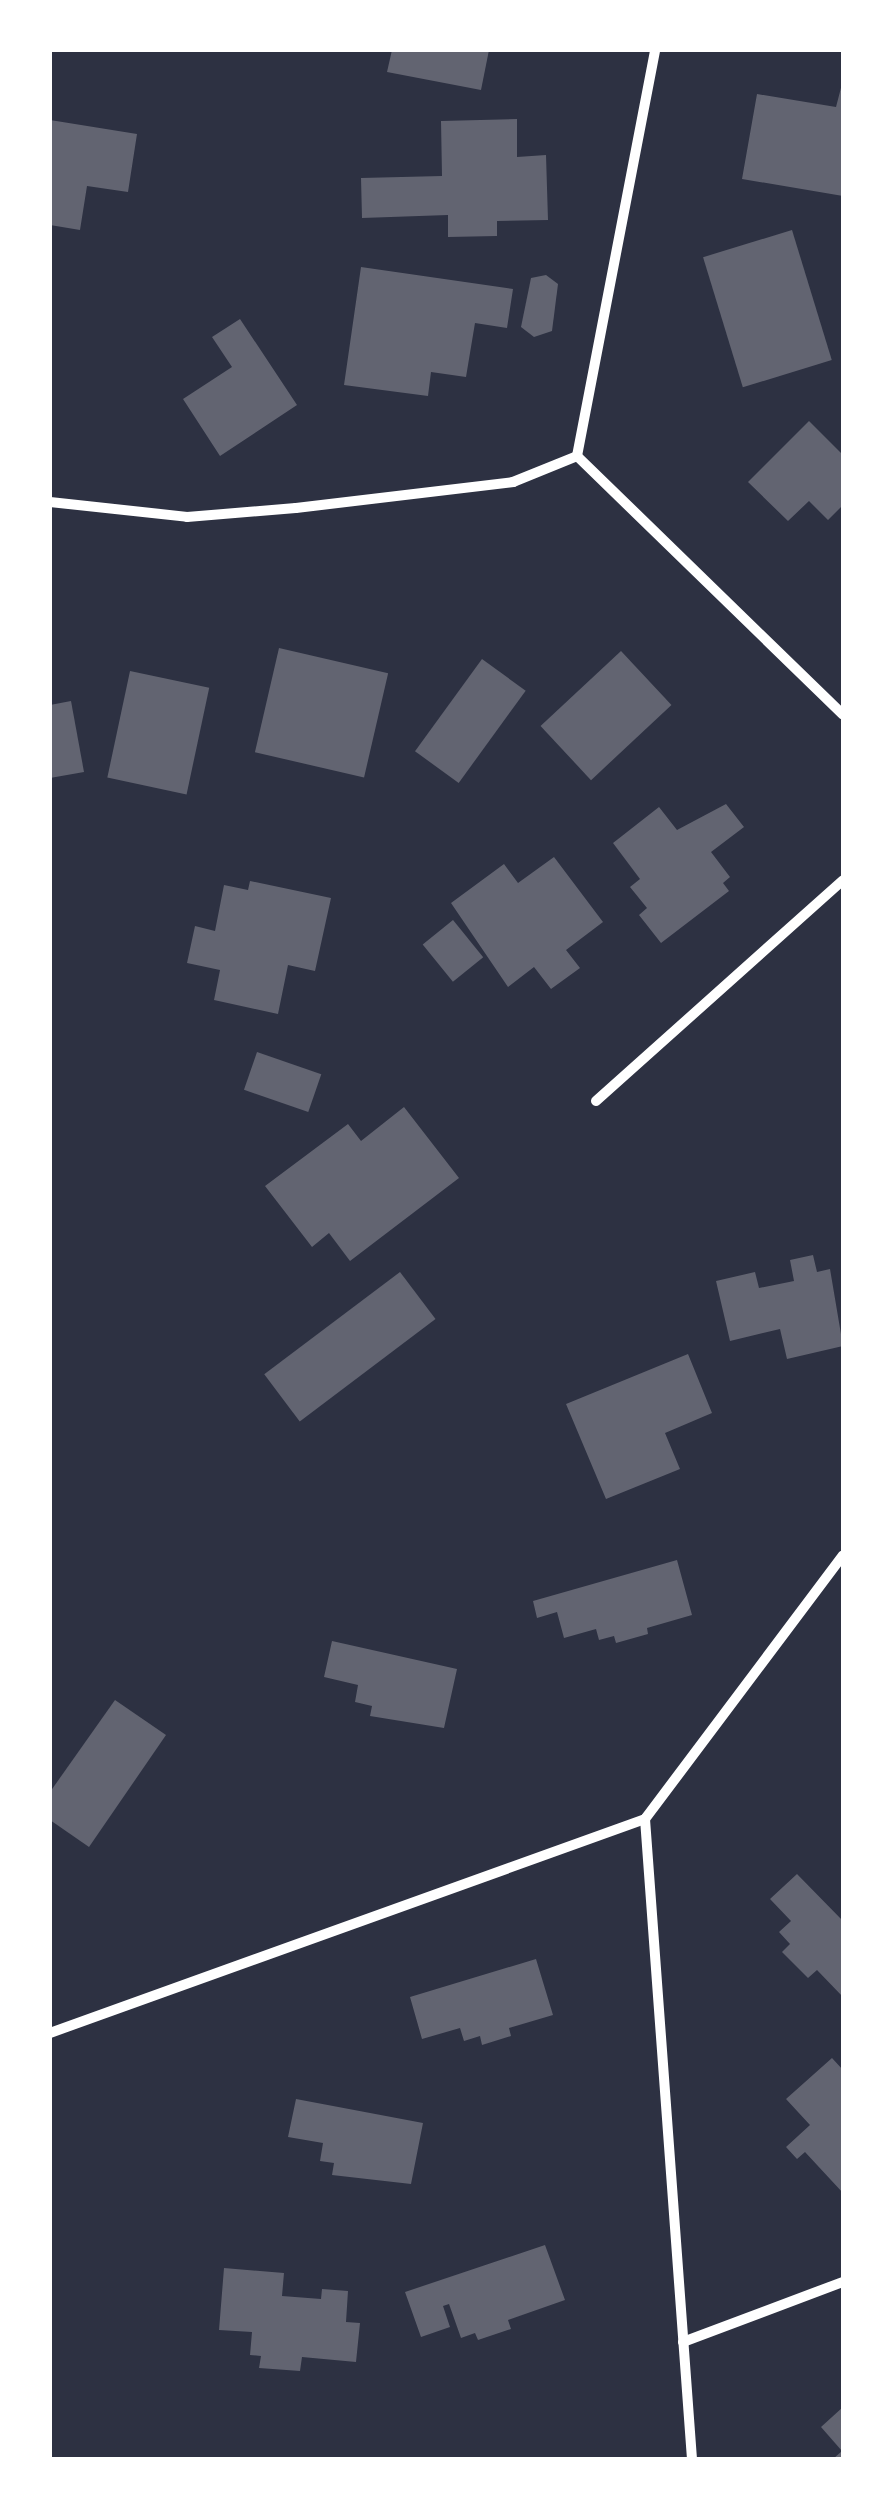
<!DOCTYPE html>
<html>
<head>
<meta charset="utf-8">
<style>
	body { margin:0 }
	#map { position:relative; width:893px; height:2509px; overflow:hidden; background:#2d3142; font-family:"Work Sans",sans-serif }
	div>[style] { position:absolute }
	[style*='--x'] { left:calc(var(--x)*1px); top:calc(var(--y)*1px); width:calc(var(--w)*1px); rotate:calc(var(--a)*1deg) }
	.building>* { inset:0; background:#626471; transform-origin:0 0 }
	.minor>* { height:10px; margin:-5px; padding:0 5px; transform-origin:5px; border-radius:5px; background:#fff }
	span { translate:-50% -50%; white-space:nowrap; text-align:center; line-height:1.15; -webkit-text-stroke:10px #fff; paint-order:stroke }
	.frame { position:absolute; inset:0; border:52px solid #fff; pointer-events:none }
</style>
</head>
<body>
<div id="map">
	<div class="building">
		<div style="clip-path:polygon(392px 50px,489px 50px,481px 90px,387px 72px)"></div>
		<div style="clip-path:polygon(843px 80px,843px 196px,742px 179px,757px 94px,836px 107px)"></div>
		<div style="clip-path:polygon(517px 119px,517px 157px,546px 155px,548px 220px,497px 221px,497px 236px,448px 237px,448px 215px,362px 218px,361px 178px,442px 176px,441px 121px)"></div>
		<div style="clip-path:polygon(50px 120px,137px 134px,128px 192px,87px 186px,80px 230px,50px 225px)"></div>
		<div style="left:792px;top:230px;width:136px;height:93px;rotate:73deg"></div>
		<div style="clip-path:polygon(361px 267px,513px 289px,507px 328px,475px 323px,466px 377px,431px 372px,428px 396px,344px 385px)"></div>
		<div style="clip-path:polygon(546px 275px,558px 284px,552px 331px,534px 337px,521px 327px,531px 278px)"></div>
		<div style="clip-path:polygon(240px 319px,297px 405px,220px 456px,183px 399px,232px 367px,212px 337px)"></div>
		<div style="clip-path:polygon(809px 421px,843px 455px,843px 505px,828px 520px,809px 501px,788px 521px,748px 482px)"></div>
		<div style="left:279px;top:648px;width:112px;height:107px;rotate:13deg"></div>
		<div style="left:621px;top:651px;width:74px;height:110px;rotate:47deg"></div>
		<div style="left:482px;top:659px;width:54px;height:114px;rotate:36deg"></div>
		<div style="left:130px;top:671px;width:81px;height:109px;rotate:12deg"></div>
		<div style="clip-path:polygon(71px 701px,84px 772px,50px 778px,50px 705px)"></div>
		<div style="clip-path:polygon(726px 804px,744px 827px,711px 852px,730px 877px,723px 883px,729px 891px,661px 943px,639px 915px,647px 908px,630px 887px,640px 879px,613px 843px,659px 807px,677px 830px)"></div>
		<div style="clip-path:polygon(554px 857px,603px 922px,566px 950px,580px 968px,551px 989px,534px 967px,508px 987px,451px 903px,504px 864px,518px 883px)"></div>
		<div style="clip-path:polygon(250px 881px,331px 898px,315px 971px,288px 965px,278px 1014px,214px 1000px,220px 970px,187px 963px,195px 926px,215px 931px,224px 885px,248px 890px)"></div>
		<div style="left:453px;top:920px;width:48px;height:39px;rotate:51deg"></div>
		<div style="left:257px;top:1052px;width:68px;height:40px;rotate:19deg"></div>
		<div style="clip-path:polygon(404px 1107px,459px 1178px,350px 1261px,329px 1233px,312px 1247px,265px 1186px,348px 1124px,361px 1141px)"></div>
		<div style="clip-path:polygon(813px 1255px,817px 1272px,830px 1269px,843px 1346px,787px 1359px,780px 1329px,730px 1341px,716px 1281px,755px 1272px,759px 1288px,794px 1281px,790px 1260px)"></div>
		<div style="left:400px;top:1272px;width:59px;height:170px;rotate:53deg"></div>
		<div style="clip-path:polygon(688px 1354px,712px 1413px,665px 1433px,680px 1469px,606px 1499px,566px 1404px)"></div>
		<div style="clip-path:polygon(677px 1560px,692px 1615px,647px 1628px,648px 1634px,616px 1643px,614px 1636px,599px 1640px,596px 1629px,564px 1638px,557px 1612px,537px 1618px,533px 1601px)"></div>
		<div style="clip-path:polygon(332px 1641px,457px 1669px,444px 1728px,370px 1716px,372px 1706px,355px 1702px,358px 1685px,324px 1677px)"></div>
		<div style="clip-path:polygon(115px 1700px,166px 1735px,89px 1847px,50px 1820px,50px 1792px)"></div>
		<div style="clip-path:polygon(797px 1874px,843px 1921px,843px 1997px,817px 1970px,808px 1978px,782px 1952px,790px 1944px,779px 1932px,791px 1921px,770px 1899px)"></div>
		<div style="clip-path:polygon(536px 1959px,553px 2015px,509px 2028px,511px 2036px,482px 2045px,480px 2036px,464px 2041px,460px 2028px,422px 2039px,410px 1997px)"></div>
		<div style="clip-path:polygon(832px 2058px,843px 2070px,843px 2193px,805px 2152px,797px 2159px,786px 2147px,810px 2125px,786px 2099px)"></div>
		<div style="clip-path:polygon(296px 2099px,423px 2123px,411px 2184px,332px 2175px,334px 2163px,320px 2161px,323px 2143px,288px 2137px)"></div>
		<div style="clip-path:polygon(545px 2245px,565px 2300px,508px 2320px,511px 2329px,478px 2340px,475px 2333px,461px 2338px,449px 2304px,443px 2306px,450px 2327px,421px 2337px,405px 2292px)"></div>
		<div style="clip-path:polygon(224px 2268px,284px 2273px,282px 2296px,321px 2299px,322px 2289px,348px 2291px,346px 2322px,360px 2323px,356px 2362px,302px 2357px,300px 2371px,259px 2368px,261px 2356px,250px 2355px,252px 2332px,219px 2330px)"></div>
		<div style="clip-path:polygon(843px 2407px,843px 2459px,833px 2459px,842px 2451px,821px 2427px)"></div>
	</div>
	<div class="minor">
		<div style="--x:577;--y:456;--w:413;--a:-79.1"></div>
		<div style="--x:577;--y:456;--w:371;--a:44.2"></div>
		<div style="--x:50;--y:502;--w:138;--a:6.2"></div>
		<div style="--x:187;--y:517;--w:109;--a:-4.7"></div>
		<div style="--x:296;--y:508;--w:219;--a:-6.8"></div>
		<div style="--x:513;--y:482;--w:69;--a:-22.1"></div>
		<div style="--x:596;--y:1101;--w:331;--a:-41.8"></div>
		<div style="--x:645;--y:1819;--w:642;--a:85.8"></div>
		<div style="--x:50;--y:2033;--w:632;--a:-19.78"></div>
		<div style="--x:645;--y:1819;--w:330;--a:-53.1"></div>
		<div style="--x:683;--y:2342;--w:171;--a:-20.6"></div>
	</div>
	<div class="frame"></div>
</div>
</body>
</html>
